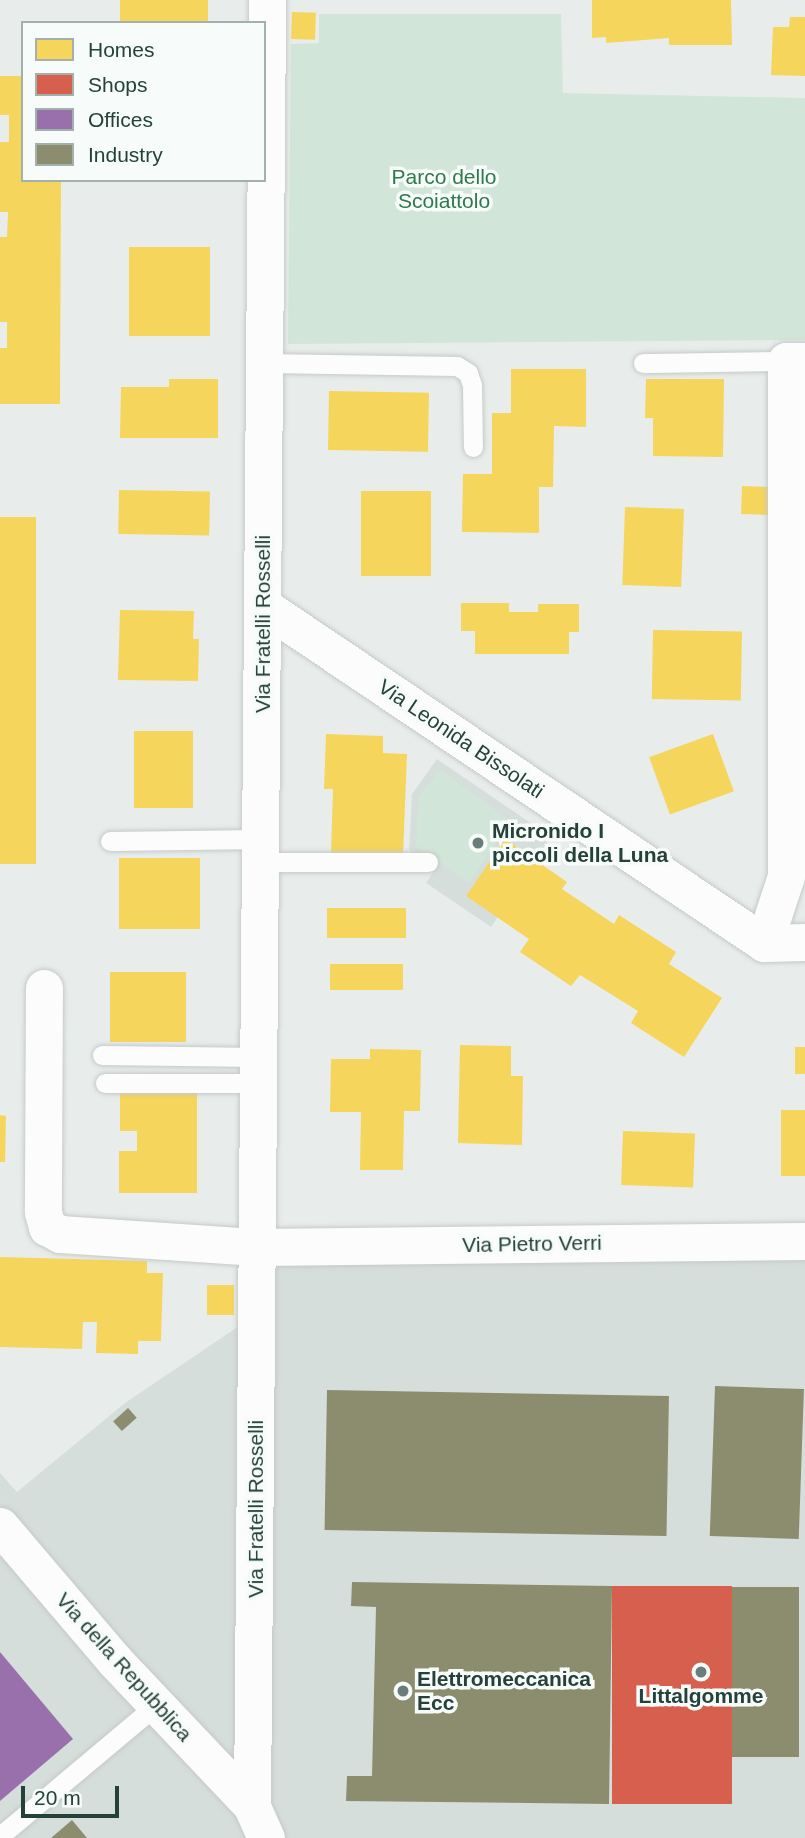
<!DOCTYPE html>
<html>
<head>
<meta charset="utf-8">
<style>
	body { margin:0 }
	#map { position:relative; width:805px; height:1838px; overflow:hidden; background:#e8edeb; font-family:Arial,sans-serif }
	div>[style] { position:absolute }
	[style*='--x'] { left:calc(var(--x)*1px); top:calc(var(--y)*1px); width:calc(var(--w)*1px); rotate:calc(var(--a)*1deg) }
	.built>* { inset:0; background:#d6dedb }
	.green>* { inset:0; background:#d1e6d8 }
	.homes>* { inset:0; background:#f6d55c; transform-origin:0 0 }
	.shops>* { inset:0; background:#d6604d; transform-origin:0 0 }
	.offices>* { inset:0; background:#9970ab }
	.industry>* { inset:0; background:#8c8c6e; transform-origin:0 0 }
	.roads { filter:drop-shadow(0 0 2px #c5cac8) drop-shadow(0 0 2px #c5cac8) }
	.lane>* { height:19px; margin:-9.5px; padding:0 9.5px; transform-origin:9.5px; border-radius:9.5px; background:#fcfcfc }
	.street>* { height:37px; margin:-18.5px; padding:0 18.5px; transform-origin:18.5px; border-radius:18.5px; background:#fcfcfc }
	.dots>* { width:19px; height:19px; translate:-50% -50%; box-sizing:border-box; border:4px solid #f7fbf9; border-radius:50% }
	span { translate:-50% -50%; white-space:nowrap; text-align:center; line-height:1.15; -webkit-text-stroke:7px #f7fbf9; paint-order:stroke }
	.park-label { font-size:21px; color:#2d7a4b }
	.street-label { font-size:21px; color:#24423a }
	.poi-label { font-size:21px; color:#24423a; font-weight:700 }
	.left { translate:0 -50%; text-align:left }
	.legend { position:absolute; left:21px; top:21px; width:245px; height:161px; box-sizing:border-box; background:#f7fbf9; border:2px solid #a3b1ad; margin:0; padding:9px 12px; list-style:none; font-size:21px; color:#24423a }
	.legend li { display:flex; align-items:center; gap:14px; height:35px }
	.legend b { width:35px; border:2px solid #a3b1ad }
	.scale { position:absolute; left:21px; top:1786px; width:98px; height:32px; box-sizing:border-box; border:4px solid #24423a; border-top:0; padding-left:9px; font-size:21px; line-height:24px; white-space:nowrap; color:#24423a; -webkit-text-stroke:5px #f7fbf9; paint-order:stroke }
</style>
</head>
<body>
<div id="map">
	<div class="built">
		<div style="clip-path:polygon(437px 759px,551px 837px,491px 927px,426px 883px,437px 867px,409px 850px,412px 794px)"></div>
		<div style="clip-path:polygon(805px 1257px,805px 1838px,0 1838px,0 1473px,17px 1492px,125px 1403px,242px 1324px,243px 1266px)"></div>
	</div>
	<div class="green">
		<div style="clip-path:polygon(319px 14px,561px 14px,563px 93px,805px 98px,805px 340px,288px 344px,291px 44px,319px 43px)"></div>
		<div style="clip-path:polygon(440px 770px,510px 821px,469px 883px,416px 847px,419px 797px)"></div>
	</div>
	<div class="homes">
		<div style="left:120px;top:0;width:88px;height:23px"></div>
		<div style="clip-path:polygon(592px 0,731px 0,732px 45px,669px 45px,669px 38px,606px 43px,606px 37px,592px 38px)"></div>
		<div style="left:292px;top:12px;width:24px;height:27px;rotate:2deg"></div>
		<div style="clip-path:polygon(790px 17px,805px 17px,805px 76px,771px 75px,773px 27px,789px 27px)"></div>
		<div style="clip-path:polygon(0 76px,23px 76px,23px 180px,61px 180px,60px 404px,0 404px,0 348px,7px 348px,7px 322px,0 322px,0 237px,7px 237px,8px 212px,0 212px,0 142px,9px 142px,9px 115px,0 115px)"></div>
		<div style="left:129px;top:247px;width:81px;height:89px"></div>
		<div style="clip-path:polygon(511px 369px,586px 369px,586px 427px,554px 426px,553px 487px,539px 487px,539px 533px,462px 532px,463px 474px,492px 474px,492px 413px,511px 413px)"></div>
		<div style="clip-path:polygon(169px 379px,218px 379px,218px 438px,120px 438px,121px 387px,169px 387px)"></div>
		<div style="clip-path:polygon(646px 379px,724px 379px,723px 457px,653px 456px,653px 418px,645px 418px)"></div>
		<div style="left:329px;top:391px;width:100px;height:59px;rotate:1deg"></div>
		<div style="left:742px;top:486px;width:27px;height:28px;rotate:2deg"></div>
		<div style="left:119px;top:490px;width:91px;height:44px;rotate:1deg"></div>
		<div style="left:361px;top:491px;width:70px;height:85px"></div>
		<div style="left:625px;top:507px;width:59px;height:78px;rotate:2deg"></div>
		<div style="left:0;top:517px;width:36px;height:347px"></div>
		<div style="clip-path:polygon(461px 603px,509px 603px,509px 612px,538px 612px,538px 604px,579px 604px,579px 632px,569px 632px,569px 654px,475px 654px,475px 631px,461px 631px)"></div>
		<div style="clip-path:polygon(120px 610px,194px 611px,193px 639px,199px 639px,198px 681px,118px 680px)"></div>
		<div style="left:653px;top:630px;width:89px;height:69px;rotate:1deg"></div>
		<div style="left:193px;top:731px;width:77px;height:59px;rotate:90deg"></div>
		<div style="clip-path:polygon(326px 734px,383px 736px,383px 753px,407px 754px,403px 856px,331px 853px,333px 789px,324px 789px)"></div>
		<div style="left:713px;top:734px;width:61px;height:68px;rotate:70deg"></div>
		<div style="clip-path:polygon(505px 839px,567px 882px,562px 889px,614px 924px,619px 915px,676px 952px,669px 964px,722px 998px,684px 1057px,631px 1023px,638px 1011px,580px 975px,571px 986px,520px 952px,529px 939px,466px 896px)"></div>
		<div style="left:119px;top:858px;width:81px;height:71px"></div>
		<div style="left:406px;top:908px;width:30px;height:79px;rotate:90deg"></div>
		<div style="left:403px;top:964px;width:26px;height:73px;rotate:90deg"></div>
		<div style="left:186px;top:972px;width:70px;height:76px;rotate:90deg"></div>
		<div style="clip-path:polygon(460px 1045px,511px 1046px,511px 1076px,523px 1076px,522px 1145px,458px 1143px)"></div>
		<div style="left:795px;top:1047px;width:10px;height:27px"></div>
		<div style="clip-path:polygon(370px 1049px,421px 1050px,420px 1111px,404px 1111px,403px 1170px,360px 1170px,361px 1112px,330px 1112px,331px 1059px,370px 1059px)"></div>
		<div style="clip-path:polygon(120px 1091px,197px 1091px,197px 1193px,119px 1193px,119px 1151px,137px 1151px,137px 1131px,120px 1131px)"></div>
		<div style="left:781px;top:1110px;width:24px;height:66px"></div>
		<div style="clip-path:polygon(0 1115px,6px 1116px,5px 1162px,0 1162px)"></div>
		<div style="left:623px;top:1131px;width:72px;height:54px;rotate:2deg"></div>
		<div style="clip-path:polygon(0 1257px,147px 1261px,147px 1273px,163px 1273px,161px 1341px,138px 1341px,138px 1354px,96px 1353px,97px 1322px,83px 1322px,82px 1349px,0 1347px)"></div>
		<div style="left:234px;top:1285px;width:30px;height:27px;rotate:90deg"></div>
	</div>
	<div class="shops">
		<div style="left:612px;top:1586px;width:120px;height:218px"></div>
	</div>
	<div class="offices">
		<div style="clip-path:polygon(0 1652px,73px 1739px,0 1801px)"></div>
	</div>
	<div class="industry">
		<div style="left:715px;top:1386px;width:89px;height:150px;rotate:2deg"></div>
		<div style="left:327px;top:1390px;width:342px;height:140px;rotate:1deg"></div>
		<div style="left:128px;top:1408px;width:13px;height:20px;rotate:48deg"></div>
		<div style="clip-path:polygon(352px 1582px,612px 1586px,609px 1804px,346px 1801px,347px 1776px,372px 1776px,376px 1607px,351px 1606px)"></div>
		<div style="left:732px;top:1587px;width:67px;height:170px"></div>
		<div style="clip-path:polygon(72px 1820px,87px 1838px,51px 1838px)"></div>
	</div>
	<div class="roads">
		<div class="lane">
			<div style="--x:265;--y:363;--w:192;--a:0.9"></div>
			<div style="--x:457;--y:366;--w:13;--a:32"></div>
			<div style="--x:468;--y:373;--w:13;--a:72"></div>
			<div style="--x:472;--y:385;--w:62;--a:89.1"></div>
			<div style="--x:643;--y:363;--w:143;--a:-0.8"></div>
			<div style="--x:110;--y:841;--w:151;--a:-0.8"></div>
			<div style="--x:261;--y:862;--w:167;--a:0"></div>
			<div style="--x:102;--y:1055;--w:158;--a:0.7"></div>
			<div style="--x:105;--y:1083;--w:155;--a:0"></div>
			<div style="--x:0;--y:1836;--w:204;--a:-40"></div>
		</div>
		<div class="street">
			<div style="--x:263;--y:606;--w:604;--a:33.93"></div>
			<div style="--x:764;--y:943;--w:41;--a:-1.4"></div>
			<div style="--x:764;--y:943;--w:71;--a:-71.8"></div>
			<div style="--x:786;--y:876;--w:515;--a:-90"></div>
			<div style="--x:786;--y:361;--w:19;--a:0"></div>
			<div style="--x:44;--y:988;--w:224;--a:90.3"></div>
			<div style="--x:43;--y:1212;--w:16;--a:75"></div>
			<div style="--x:47;--y:1227;--w:15;--a:28"></div>
			<div style="--x:60;--y:1234;--w:198;--a:3.8"></div>
			<div style="--x:258;--y:1247;--w:547;--a:-0.63"></div>
			<div style="--x:0;--y:1526;--w:176;--a:49.6"></div>
			<div style="--x:114;--y:1660;--w:201;--a:46.6"></div>
			<div style="--x:266;--y:1838;--w:35;--a:-114"></div>
			<div style="--x:252;--y:1806;--w:1806;--a:-89.52"></div>
		</div>
	</div>
	<div class="dots">
		<div style="left:478px;top:843px;background:#697e78"></div>
		<div style="left:701px;top:1672px;background:#697e78"></div>
		<div style="left:403px;top:1691px;background:#697e78"></div>
	</div>
	<div class="park-label">
		<span style="left:444px;top:189px">Parco dello<br>Scoiattolo</span>
	</div>
	<div class="street-label">
		<span style="left:263px;top:624px;rotate:-90deg">Via Fratelli Rosselli</span>
		<span style="left:461px;top:739px;rotate:34deg">Via Leonida Bissolati</span>
		<span style="left:532px;top:1244px;rotate:-1deg">Via Pietro Verri</span>
		<span style="left:256px;top:1509px;rotate:-90deg">Via Fratelli Rosselli</span>
		<span style="left:124px;top:1667px;rotate:48deg">Via della Repubblica</span>
	</div>
	<div class="poi-label">
		<span class="left" style="left:492px;top:843px">Micronido I<br>piccoli della Luna</span>
		<span class="left" style="left:417px;top:1691px">Elettromeccanica<br>Ecc</span>
		<span style="left:701px;top:1696px">Littalgomme</span>
	</div>
	<ul class="legend">
	<li><b style="height:19px;background:#f6d55c"></b>Homes</li>
	<li><b style="height:19px;background:#d6604d"></b>Shops</li>
	<li><b style="height:19px;background:#9970ab"></b>Offices</li>
	<li><b style="height:19px;background:#8c8c6e"></b>Industry</li>
	</ul>
	<div class="scale">20 m</div>
</div>
</body>
</html>
